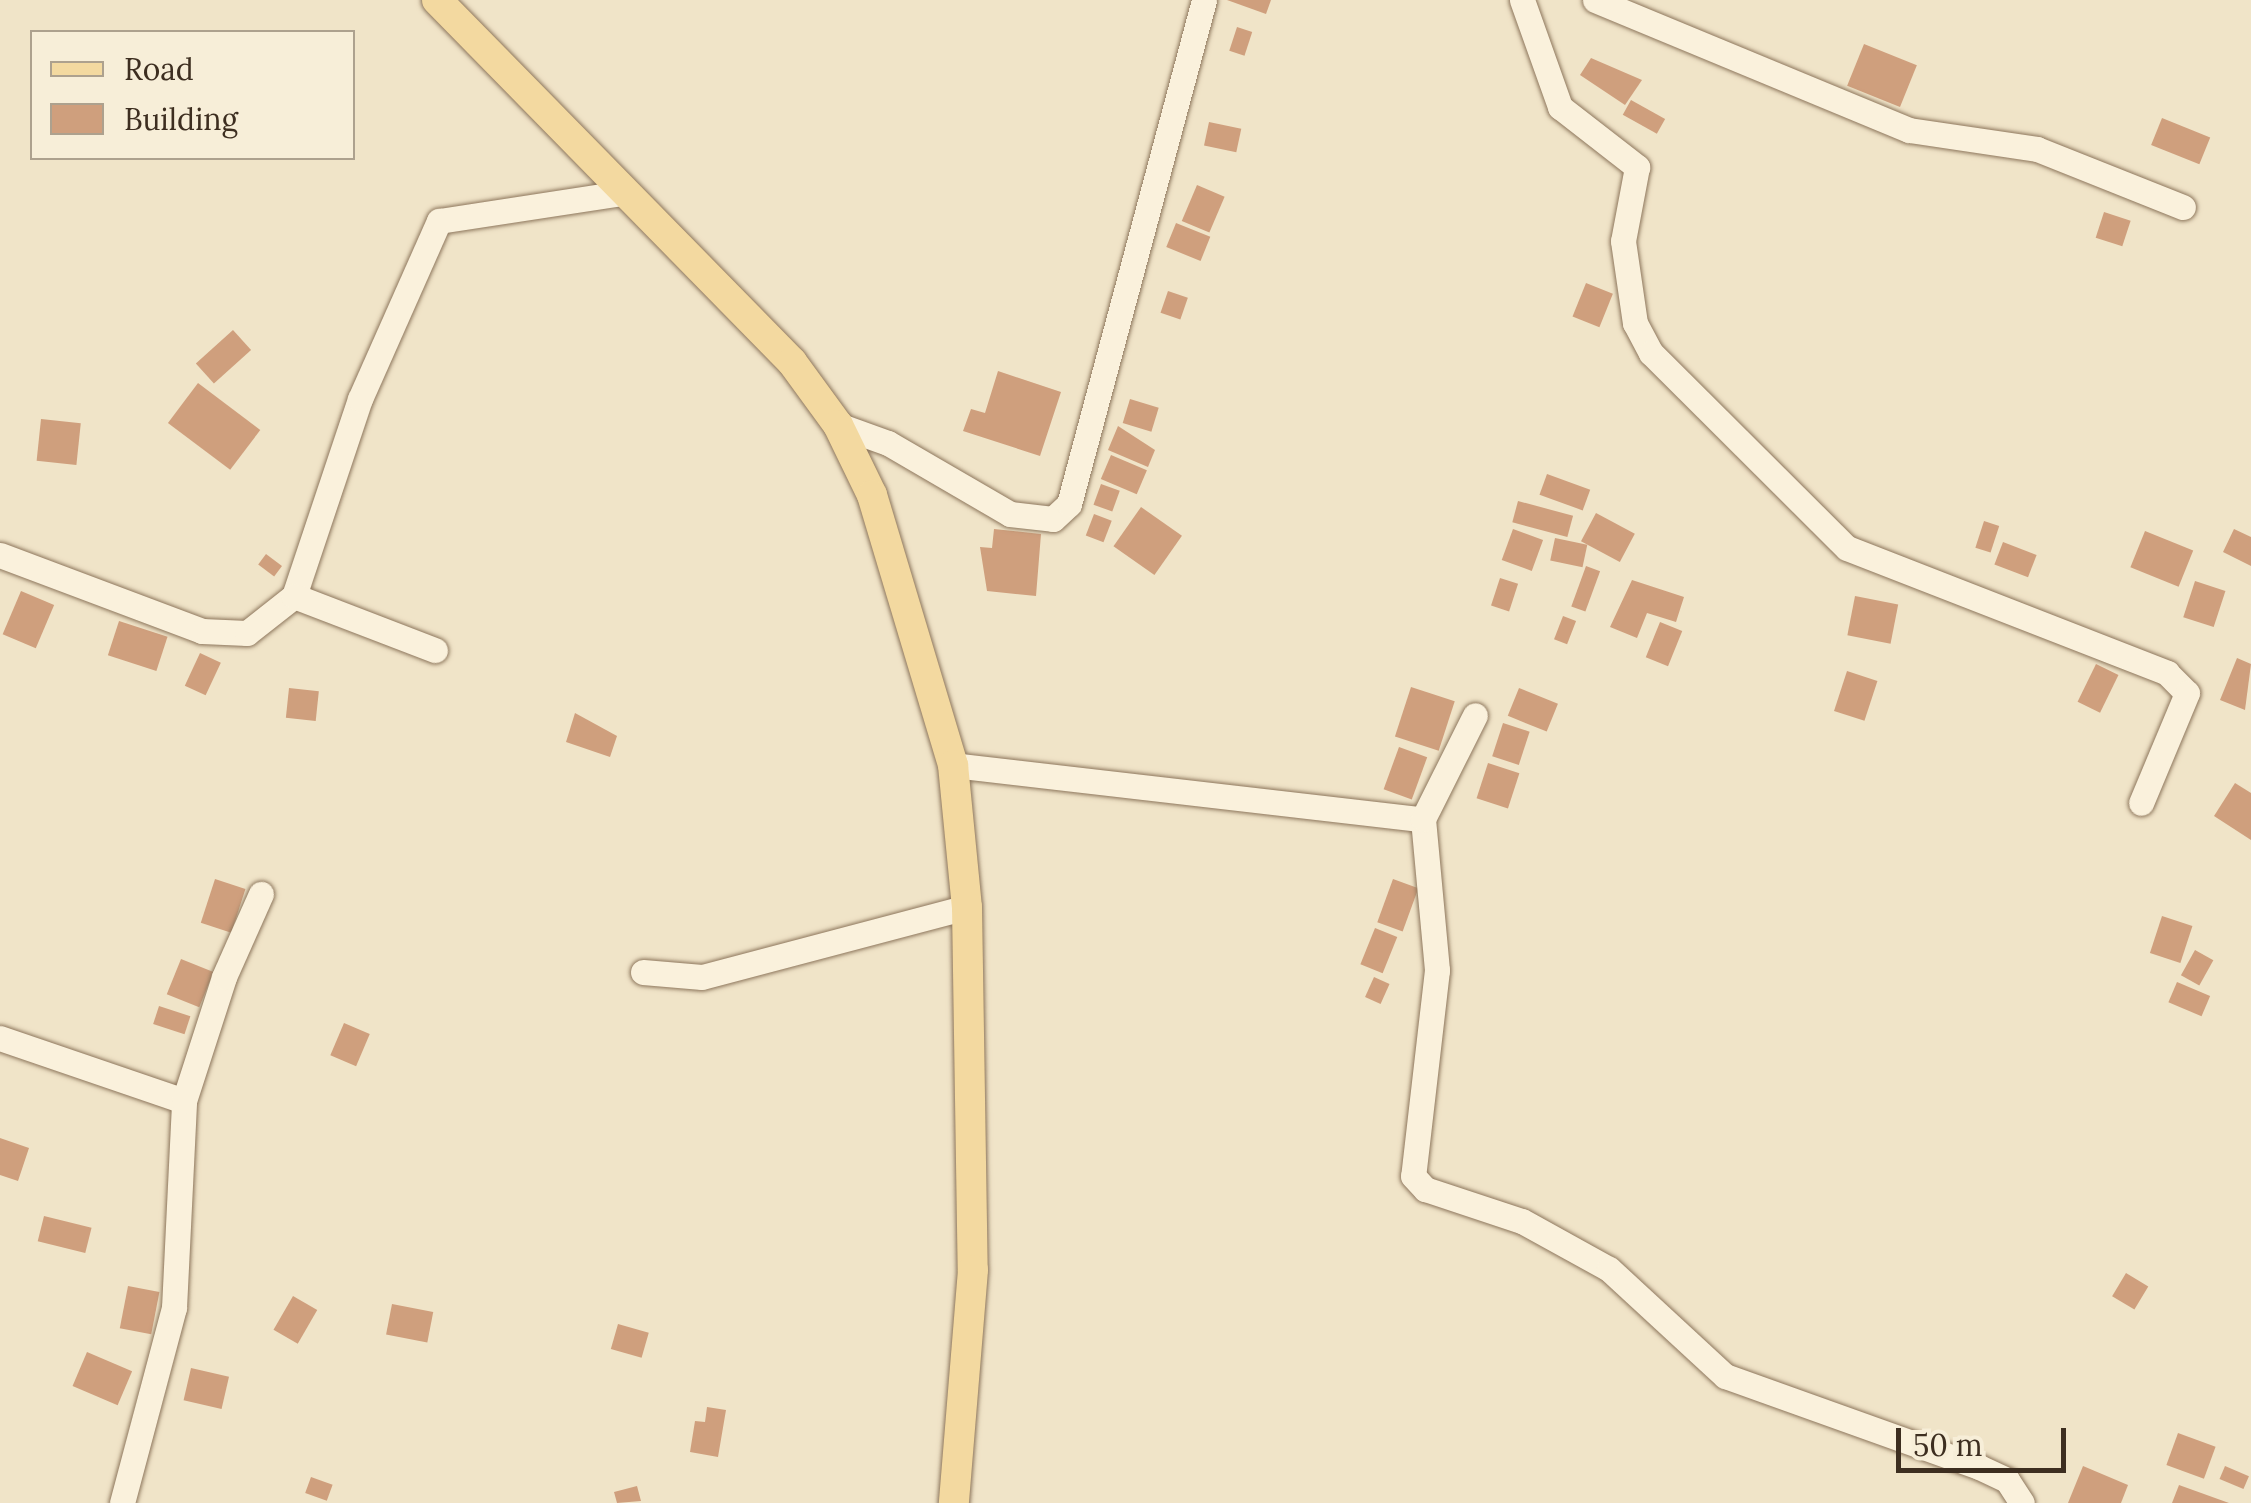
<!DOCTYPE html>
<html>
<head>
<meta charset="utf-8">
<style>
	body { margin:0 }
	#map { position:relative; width:2251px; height:1503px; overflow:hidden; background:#f0e4c8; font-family:Lora,serif }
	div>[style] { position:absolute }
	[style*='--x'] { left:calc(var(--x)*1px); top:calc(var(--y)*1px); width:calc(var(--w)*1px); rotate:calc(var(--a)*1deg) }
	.building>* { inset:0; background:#cf9f7d; transform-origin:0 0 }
	.roads { filter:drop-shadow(0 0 2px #8d765c) drop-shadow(0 0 2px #8d765c) }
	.minor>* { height:25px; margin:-12.5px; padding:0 12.5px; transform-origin:12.5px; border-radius:12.5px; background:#faf1dc }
	.major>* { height:30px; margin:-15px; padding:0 15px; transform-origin:15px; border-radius:15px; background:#f3d9a0 }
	span { translate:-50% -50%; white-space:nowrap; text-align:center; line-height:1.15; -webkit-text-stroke:8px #f7eed8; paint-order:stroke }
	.legend { position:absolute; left:30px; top:30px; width:325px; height:130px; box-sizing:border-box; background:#f7eed8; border:2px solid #ada18e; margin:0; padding:12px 18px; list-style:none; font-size:30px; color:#3d2e20 }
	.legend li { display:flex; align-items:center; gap:20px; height:50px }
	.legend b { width:50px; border:2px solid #ada18e }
	.scale { position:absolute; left:1896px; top:1428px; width:170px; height:45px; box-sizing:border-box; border:5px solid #3d2e20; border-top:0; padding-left:12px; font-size:30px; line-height:35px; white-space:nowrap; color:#3d2e20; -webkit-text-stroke:8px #f7eed8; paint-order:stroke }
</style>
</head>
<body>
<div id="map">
	<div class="building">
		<div style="clip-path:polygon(1227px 0,1271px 0,1266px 14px)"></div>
		<div style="left:1237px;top:27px;width:16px;height:25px;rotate:18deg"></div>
		<div style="left:1864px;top:44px;width:57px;height:45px;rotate:22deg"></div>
		<div style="clip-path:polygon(1591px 58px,1642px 80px,1625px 105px,1580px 75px)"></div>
		<div style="left:1631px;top:100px;width:39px;height:17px;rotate:29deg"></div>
		<div style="left:2162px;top:118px;width:52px;height:29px;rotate:22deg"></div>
		<div style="left:1209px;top:122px;width:33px;height:24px;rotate:12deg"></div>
		<div style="left:1197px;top:185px;width:30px;height:39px;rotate:23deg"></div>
		<div style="left:2104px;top:212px;width:28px;height:27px;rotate:18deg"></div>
		<div style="left:1176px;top:223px;width:37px;height:26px;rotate:22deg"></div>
		<div style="left:1586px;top:283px;width:29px;height:36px;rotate:22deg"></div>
		<div style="left:1168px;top:291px;width:21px;height:23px;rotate:19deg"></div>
		<div style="left:233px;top:330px;width:27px;height:50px;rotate:48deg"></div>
		<div style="clip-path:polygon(998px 371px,1061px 392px,1040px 456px,963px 431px,971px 409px,985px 413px)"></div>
		<div style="left:198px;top:383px;width:78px;height:50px;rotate:37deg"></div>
		<div style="left:1130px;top:399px;width:30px;height:25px;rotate:17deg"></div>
		<div style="left:41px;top:419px;width:40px;height:42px;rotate:6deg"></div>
		<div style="clip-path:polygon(1118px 426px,1155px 450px,1148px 467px,1108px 450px)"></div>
		<div style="left:1111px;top:455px;width:39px;height:26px;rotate:23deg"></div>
		<div style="left:1547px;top:474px;width:46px;height:22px;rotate:20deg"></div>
		<div style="left:1101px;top:484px;width:20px;height:22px;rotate:20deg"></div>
		<div style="left:1518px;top:501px;width:57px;height:22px;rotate:15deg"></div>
		<div style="left:1141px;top:507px;width:50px;height:48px;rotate:35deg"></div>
		<div style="left:1596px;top:513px;width:44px;height:32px;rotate:28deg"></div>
		<div style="left:1094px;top:514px;width:19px;height:23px;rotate:21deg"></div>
		<div style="left:1984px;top:521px;width:16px;height:28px;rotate:18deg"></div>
		<div style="clip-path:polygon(994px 529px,1041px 534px,1036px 596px,987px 591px,980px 547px,992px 548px)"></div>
		<div style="left:1513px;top:529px;width:32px;height:33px;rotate:20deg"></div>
		<div style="clip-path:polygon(2234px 529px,2251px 537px,2251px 566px,2223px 552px)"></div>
		<div style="left:2145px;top:531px;width:52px;height:39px;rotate:22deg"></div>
		<div style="left:1555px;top:538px;width:33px;height:23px;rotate:12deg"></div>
		<div style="left:2003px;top:542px;width:36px;height:24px;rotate:21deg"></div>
		<div style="left:266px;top:554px;width:20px;height:13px;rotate:37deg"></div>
		<div style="left:1586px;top:566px;width:15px;height:43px;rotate:20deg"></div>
		<div style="left:1500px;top:578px;width:19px;height:29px;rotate:18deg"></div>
		<div style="clip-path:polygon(1632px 580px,1684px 597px,1676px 622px,1647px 613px,1637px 638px,1610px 627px)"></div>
		<div style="left:2195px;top:581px;width:32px;height:38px;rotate:18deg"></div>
		<div style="left:21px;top:591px;width:36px;height:47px;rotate:23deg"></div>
		<div style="left:1855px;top:596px;width:44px;height:40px;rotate:11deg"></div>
		<div style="left:1563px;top:616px;width:14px;height:25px;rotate:21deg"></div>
		<div style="left:119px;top:621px;width:51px;height:36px;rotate:18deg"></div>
		<div style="left:1660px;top:622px;width:24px;height:38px;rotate:22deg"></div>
		<div style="left:200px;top:653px;width:23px;height:36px;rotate:25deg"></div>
		<div style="clip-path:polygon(2237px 658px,2251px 664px,2245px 710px,2220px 700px)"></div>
		<div style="left:2096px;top:664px;width:25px;height:42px;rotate:26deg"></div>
		<div style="left:1847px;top:671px;width:32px;height:42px;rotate:18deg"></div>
		<div style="left:1411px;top:687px;width:46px;height:52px;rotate:18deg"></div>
		<div style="left:289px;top:688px;width:30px;height:30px;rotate:6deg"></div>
		<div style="left:1519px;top:688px;width:42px;height:30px;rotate:22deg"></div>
		<div style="clip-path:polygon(575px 713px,617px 736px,610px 757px,566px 742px)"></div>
		<div style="left:1503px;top:723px;width:28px;height:35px;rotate:18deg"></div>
		<div style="left:1399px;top:747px;width:30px;height:45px;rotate:20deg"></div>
		<div style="left:1488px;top:763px;width:33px;height:37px;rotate:18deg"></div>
		<div style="clip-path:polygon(2235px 783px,2251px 793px,2251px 840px,2214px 816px)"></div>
		<div style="left:215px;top:879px;width:32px;height:46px;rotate:18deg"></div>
		<div style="left:1393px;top:879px;width:27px;height:46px;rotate:20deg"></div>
		<div style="left:2162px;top:916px;width:32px;height:39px;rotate:18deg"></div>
		<div style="left:1375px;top:928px;width:24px;height:39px;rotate:22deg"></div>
		<div style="left:2195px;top:950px;width:21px;height:29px;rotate:29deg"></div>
		<div style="left:181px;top:959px;width:35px;height:38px;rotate:22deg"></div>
		<div style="left:1374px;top:977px;width:17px;height:22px;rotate:24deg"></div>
		<div style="left:2177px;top:982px;width:36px;height:22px;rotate:23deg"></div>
		<div style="left:159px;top:1006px;width:33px;height:19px;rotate:18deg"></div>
		<div style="left:344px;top:1023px;width:28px;height:35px;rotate:23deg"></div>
		<div style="clip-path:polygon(0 1138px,29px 1148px,18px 1181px,0 1175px)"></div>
		<div style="left:44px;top:1216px;width:49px;height:26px;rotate:14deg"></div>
		<div style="left:2126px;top:1273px;width:26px;height:27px;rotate:31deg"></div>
		<div style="left:128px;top:1286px;width:32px;height:43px;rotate:11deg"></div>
		<div style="left:293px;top:1296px;width:28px;height:39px;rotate:30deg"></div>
		<div style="left:392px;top:1304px;width:42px;height:31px;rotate:11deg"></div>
		<div style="left:618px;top:1324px;width:32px;height:26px;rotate:16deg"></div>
		<div style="left:87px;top:1352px;width:49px;height:37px;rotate:23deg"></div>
		<div style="left:191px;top:1368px;width:39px;height:33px;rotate:13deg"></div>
		<div style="clip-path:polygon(707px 1407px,726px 1410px,718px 1457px,690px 1452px,695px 1421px,705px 1422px)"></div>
		<div style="left:2178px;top:1433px;width:40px;height:34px;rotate:20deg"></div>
		<div style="clip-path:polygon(2083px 1466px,2128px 1485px,2121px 1503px,2068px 1503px)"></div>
		<div style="left:2225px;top:1466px;width:26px;height:14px;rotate:23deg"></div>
		<div style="left:311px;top:1477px;width:23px;height:17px;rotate:20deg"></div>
		<div style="clip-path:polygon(2179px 1485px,2229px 1503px,2172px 1503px)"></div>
		<div style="clip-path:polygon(637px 1486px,641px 1501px,617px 1503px,614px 1492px)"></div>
	</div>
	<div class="roads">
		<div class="minor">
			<div style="--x:1522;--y:0;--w:114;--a:70.4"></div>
			<div style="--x:1560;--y:107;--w:98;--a:37.9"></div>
			<div style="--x:1637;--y:167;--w:75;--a:100.7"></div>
			<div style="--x:1623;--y:241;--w:83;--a:81.7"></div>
			<div style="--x:1635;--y:323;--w:34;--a:62"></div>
			<div style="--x:1651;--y:353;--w:276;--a:44.9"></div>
			<div style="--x:1847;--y:548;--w:344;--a:21.3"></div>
			<div style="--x:2167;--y:673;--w:28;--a:45"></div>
			<div style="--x:2187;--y:693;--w:119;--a:112.7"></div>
			<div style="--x:1595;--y:0;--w:340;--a:22.5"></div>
			<div style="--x:1909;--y:130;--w:129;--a:8.4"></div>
			<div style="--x:2037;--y:149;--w:157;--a:21.7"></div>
			<div style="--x:838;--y:425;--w:53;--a:19.8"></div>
			<div style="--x:888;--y:443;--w:141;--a:30.2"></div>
			<div style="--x:1010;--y:514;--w:43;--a:6.6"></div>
			<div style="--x:1053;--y:519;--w:22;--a:-43"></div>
			<div style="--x:1069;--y:504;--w:522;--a:-75"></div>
			<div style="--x:0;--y:555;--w:216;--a:20.6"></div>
			<div style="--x:202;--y:631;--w:45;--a:2.5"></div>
			<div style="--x:247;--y:633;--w:60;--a:-38.2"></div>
			<div style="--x:294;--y:596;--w:208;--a:-71.5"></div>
			<div style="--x:360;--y:399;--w:195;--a:-66.1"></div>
			<div style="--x:439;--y:221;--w:184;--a:-8.7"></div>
			<div style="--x:294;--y:596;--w:151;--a:21"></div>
			<div style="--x:953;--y:765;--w:473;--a:6.6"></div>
			<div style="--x:1423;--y:819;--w:152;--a:84.7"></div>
			<div style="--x:1437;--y:970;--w:207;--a:96.6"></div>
			<div style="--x:1413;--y:1176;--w:18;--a:47"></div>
			<div style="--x:1425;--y:1189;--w:102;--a:18.3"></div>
			<div style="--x:1522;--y:1221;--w:99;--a:28.9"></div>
			<div style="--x:1609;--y:1269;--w:158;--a:42.7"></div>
			<div style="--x:1725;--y:1376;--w:270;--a:19.7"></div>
			<div style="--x:1979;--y:1467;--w:31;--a:25"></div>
			<div style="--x:2007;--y:1480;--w:27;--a:57"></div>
			<div style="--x:1423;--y:819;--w:116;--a:-63.4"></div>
			<div style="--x:643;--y:972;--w:59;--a:4.8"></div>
			<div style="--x:702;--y:977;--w:274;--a:-14.8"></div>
			<div style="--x:0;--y:1038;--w:194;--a:18.9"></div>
			<div style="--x:122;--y:1503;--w:202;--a:-75.1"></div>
			<div style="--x:174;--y:1308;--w:207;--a:-87.2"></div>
			<div style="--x:184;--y:1101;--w:130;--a:-72.1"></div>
			<div style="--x:224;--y:977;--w:91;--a:-66"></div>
		</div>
		<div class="major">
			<div style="--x:437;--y:0;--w:507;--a:45.56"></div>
			<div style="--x:792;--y:362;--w:78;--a:53.9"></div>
			<div style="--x:838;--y:425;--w:78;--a:64.1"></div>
			<div style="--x:872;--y:495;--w:282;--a:73.3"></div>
			<div style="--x:953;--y:765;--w:143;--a:84.4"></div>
			<div style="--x:967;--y:907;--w:363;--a:89.1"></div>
			<div style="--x:973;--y:1270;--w:234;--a:94.7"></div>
		</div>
	</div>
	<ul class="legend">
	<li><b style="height:12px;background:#f3d9a0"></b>Road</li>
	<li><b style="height:28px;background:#cf9f7d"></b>Building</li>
	</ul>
	<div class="scale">50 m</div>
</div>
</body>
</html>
